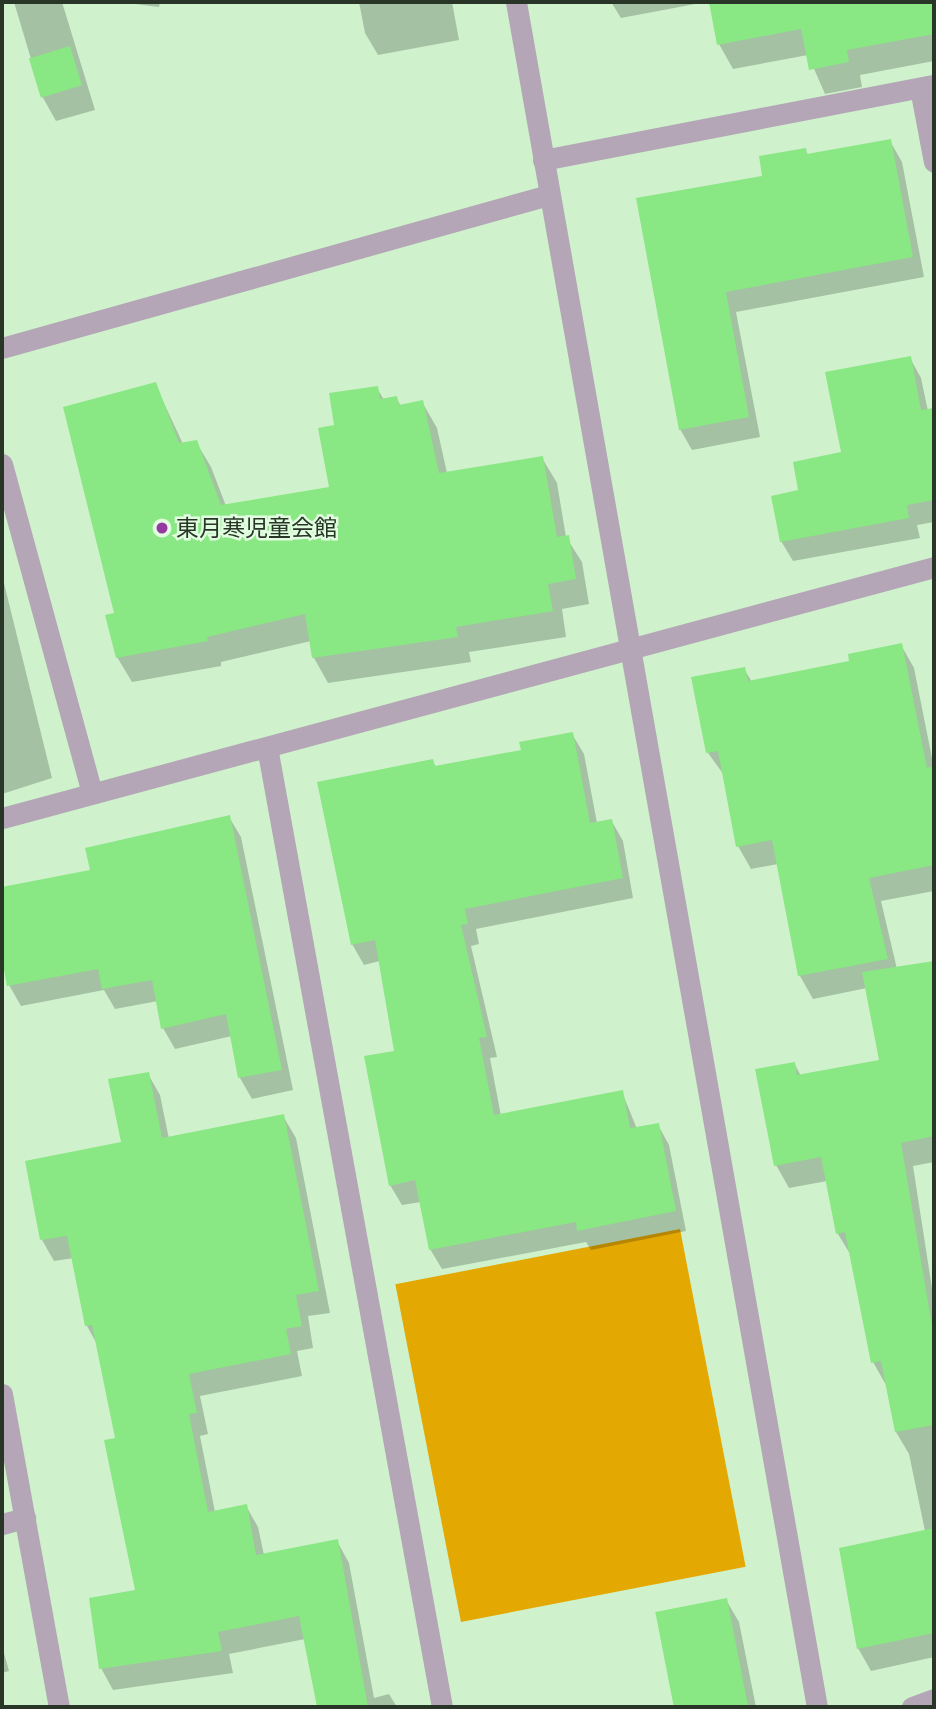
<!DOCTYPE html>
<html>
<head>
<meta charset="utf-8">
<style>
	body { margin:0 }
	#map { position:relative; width:936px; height:1709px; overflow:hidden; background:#cff2cc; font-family:Inter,"Noto Sans JP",sans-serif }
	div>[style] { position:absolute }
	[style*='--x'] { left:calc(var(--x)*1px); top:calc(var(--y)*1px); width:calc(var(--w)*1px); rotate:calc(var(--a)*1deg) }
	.green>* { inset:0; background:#e4a802; transform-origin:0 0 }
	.shadow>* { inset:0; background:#0003 }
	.building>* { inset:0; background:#89e784; transform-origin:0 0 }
	.street>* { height:21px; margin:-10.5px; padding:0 10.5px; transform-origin:10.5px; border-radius:10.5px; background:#b4a6b6 }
	.dots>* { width:19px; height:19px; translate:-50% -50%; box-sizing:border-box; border:4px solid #e1fddf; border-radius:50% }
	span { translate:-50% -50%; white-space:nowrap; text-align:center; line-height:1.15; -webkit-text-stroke:5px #e1fddf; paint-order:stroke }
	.poi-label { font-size:23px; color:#283527 }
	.left { translate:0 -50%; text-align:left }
	.frame { position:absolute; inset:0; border:4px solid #283527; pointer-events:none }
</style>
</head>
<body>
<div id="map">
	<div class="green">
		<div style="left:680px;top:1229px;width:344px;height:290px;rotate:79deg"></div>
	</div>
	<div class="shadow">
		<div style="clip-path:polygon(14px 2px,62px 2px,95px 110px,56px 121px,42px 96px)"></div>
		<div style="clip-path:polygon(119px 2px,160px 2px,159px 7px)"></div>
		<div style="clip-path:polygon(359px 2px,452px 2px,459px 40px,378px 55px,365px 33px)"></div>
		<div style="clip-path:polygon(611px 2px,706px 2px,621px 18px)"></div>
		<div style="clip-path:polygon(711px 2px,934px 2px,934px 61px,860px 75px,862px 87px,825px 94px,808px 55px,733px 69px,719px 44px)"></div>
		<div style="clip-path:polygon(890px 141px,902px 162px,924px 277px,736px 312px,760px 437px,692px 450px,680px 429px,764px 177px,805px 150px,809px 156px)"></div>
		<div style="clip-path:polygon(910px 358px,921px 378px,928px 411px,934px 410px,934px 522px,917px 525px,920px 538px,793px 561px,781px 541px,800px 491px,843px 454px)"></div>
		<div style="clip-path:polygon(155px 384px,183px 444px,196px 442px,211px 467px,226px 506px,331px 489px,336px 426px,377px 388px,384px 400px,396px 398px,401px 406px,422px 402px,437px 428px,447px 473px,542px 458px,557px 483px,566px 537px,582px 562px,589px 604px,562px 609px,566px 637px,469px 652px,471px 662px,328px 683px,314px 658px,311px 641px,221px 662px,221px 666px,132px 682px,117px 657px,116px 615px)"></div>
		<div style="clip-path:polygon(2px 575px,52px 778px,2px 794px)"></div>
		<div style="clip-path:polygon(901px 645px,914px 668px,934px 768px,934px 891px,881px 901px,897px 969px,934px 962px,934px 1162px,913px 1166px,934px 1301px,934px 1657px,871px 1671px,858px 1648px,925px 1531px,909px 1454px,896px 1432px,886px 1385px,873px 1362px,852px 1257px,838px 1234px,827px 1181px,789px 1188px,776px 1165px,794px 1063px,801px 1076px,882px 1061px,867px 988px,813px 999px,800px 976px,778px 864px,751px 869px,738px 846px,724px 775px,708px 753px,744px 669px,752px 682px,851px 662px)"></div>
		<div style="clip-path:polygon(572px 734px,584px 754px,597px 823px,611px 820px,623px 841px,633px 898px,476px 929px,479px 944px,471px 946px,497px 1057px,490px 1058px,501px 1116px,622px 1092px,637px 1129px,658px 1125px,669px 1145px,686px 1231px,591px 1250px,586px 1242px,442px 1269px,430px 1249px,421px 1202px,402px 1205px,390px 1185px,396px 1052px,380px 961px,364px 965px,352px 944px,432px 761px,437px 768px,523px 751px)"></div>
		<div style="clip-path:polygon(229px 817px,241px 837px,293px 1090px,252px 1099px,240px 1078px,232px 1036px,175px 1049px,163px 1028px,158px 1001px,115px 1009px,104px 990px,21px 1006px,9px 985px,2px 950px,2px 888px,92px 872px)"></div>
		<div style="clip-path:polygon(148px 1074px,160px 1095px,169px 1139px,283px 1116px,296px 1138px,330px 1313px,308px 1316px,313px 1348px,297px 1351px,302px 1376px,200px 1396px,208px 1434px,200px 1436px,215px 1512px,246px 1506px,258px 1527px,264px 1555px,337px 1541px,349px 1563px,374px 1698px,389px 1694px,397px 1707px,319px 1707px,305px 1639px,229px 1654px,233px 1673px,113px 1690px,101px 1668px,137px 1591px,117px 1439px,98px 1346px,87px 1326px,74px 1258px,54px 1261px,42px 1240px,123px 1143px)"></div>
		<div style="clip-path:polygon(726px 1600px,739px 1622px,756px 1707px,676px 1707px,657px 1613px)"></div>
		<div style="clip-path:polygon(2px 1646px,9px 1671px,2px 1673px)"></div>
	</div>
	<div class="building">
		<div style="clip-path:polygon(709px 2px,934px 2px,934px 34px,847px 50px,849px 62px,809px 70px,801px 29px,717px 45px)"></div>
		<div style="left:70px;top:46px;width:41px;height:43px;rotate:73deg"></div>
		<div style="clip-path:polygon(891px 139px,913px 257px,726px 292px,749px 417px,679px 430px,636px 198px,762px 176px,759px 156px,806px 148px,807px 154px)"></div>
		<div style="clip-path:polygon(911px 356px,921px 410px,934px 408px,934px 500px,907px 505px,909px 518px,780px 542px,771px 496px,798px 490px,793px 462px,841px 452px,825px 372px)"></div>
		<div style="clip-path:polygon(156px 382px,179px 443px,197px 440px,221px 505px,329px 487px,318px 428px,334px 425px,329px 393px,378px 386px,380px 399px,397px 396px,399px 405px,423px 400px,439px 473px,543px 456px,557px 537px,569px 535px,576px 579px,548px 584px,553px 611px,456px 627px,458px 637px,312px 658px,305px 614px,207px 637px,208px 641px,116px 658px,105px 615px,114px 613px,63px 407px)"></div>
		<div style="clip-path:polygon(902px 643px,927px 768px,934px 766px,934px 865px,869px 878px,888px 959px,798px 976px,772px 840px,736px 847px,718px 751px,706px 753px,691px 677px,745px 667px,748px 681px,849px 661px,848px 654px)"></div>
		<div style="clip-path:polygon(573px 732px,590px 823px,612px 819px,623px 878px,465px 909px,468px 924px,461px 925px,487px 1037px,479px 1038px,494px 1115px,623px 1090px,630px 1128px,659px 1123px,676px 1211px,577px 1231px,576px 1222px,429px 1250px,415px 1180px,389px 1186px,364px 1056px,394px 1051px,375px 940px,351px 945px,317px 782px,433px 759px,435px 766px,521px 750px,519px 742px)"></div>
		<div style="clip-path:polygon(230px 815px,282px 1070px,238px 1078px,226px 1014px,161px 1029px,152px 980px,102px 989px,98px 969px,7px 986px,2px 959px,2px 887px,90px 870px,85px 848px)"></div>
		<div style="clip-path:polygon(934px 961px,934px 1136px,901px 1143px,934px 1337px,934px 1425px,895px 1432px,881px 1361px,871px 1363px,845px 1232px,836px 1234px,821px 1157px,774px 1166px,755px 1069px,795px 1062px,797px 1075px,879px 1060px,862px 972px)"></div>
		<div style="clip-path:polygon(149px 1072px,162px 1138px,284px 1114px,319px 1291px,296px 1295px,302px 1326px,286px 1329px,291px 1354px,189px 1374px,197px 1413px,189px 1414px,208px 1512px,247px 1504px,256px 1555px,338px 1539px,368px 1707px,317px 1707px,299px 1616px,218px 1632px,222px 1651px,99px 1669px,89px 1598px,135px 1590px,104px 1440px,115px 1438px,92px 1325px,85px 1326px,67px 1236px,40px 1240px,25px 1161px,121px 1142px,108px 1079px)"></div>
		<div style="clip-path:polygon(934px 1528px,934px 1633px,857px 1649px,839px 1548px)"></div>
		<div style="left:727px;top:1598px;width:111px;height:73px;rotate:79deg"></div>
	</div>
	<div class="street">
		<div style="--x:516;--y:2;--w:1731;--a:79.99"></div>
		<div style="--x:920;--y:88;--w:75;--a:79.3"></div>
		<div style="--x:543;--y:160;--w:398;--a:-10.9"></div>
		<div style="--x:2;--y:348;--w:567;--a:-15.65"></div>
		<div style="--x:2;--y:464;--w:341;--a:74.7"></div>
		<div style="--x:267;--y:747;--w:976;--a:79.67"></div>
		<div style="--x:2;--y:818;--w:965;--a:-15.07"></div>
		<div style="--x:2;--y:1394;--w:318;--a:79.7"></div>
		<div style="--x:2;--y:1524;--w:24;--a:-15"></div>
		<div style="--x:912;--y:1707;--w:23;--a:-20"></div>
	</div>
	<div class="dots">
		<div style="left:162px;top:528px;background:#9739a2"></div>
	</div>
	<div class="poi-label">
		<span class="left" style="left:176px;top:528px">東月寒児童会館</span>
	</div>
	<div class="frame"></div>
</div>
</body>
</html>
